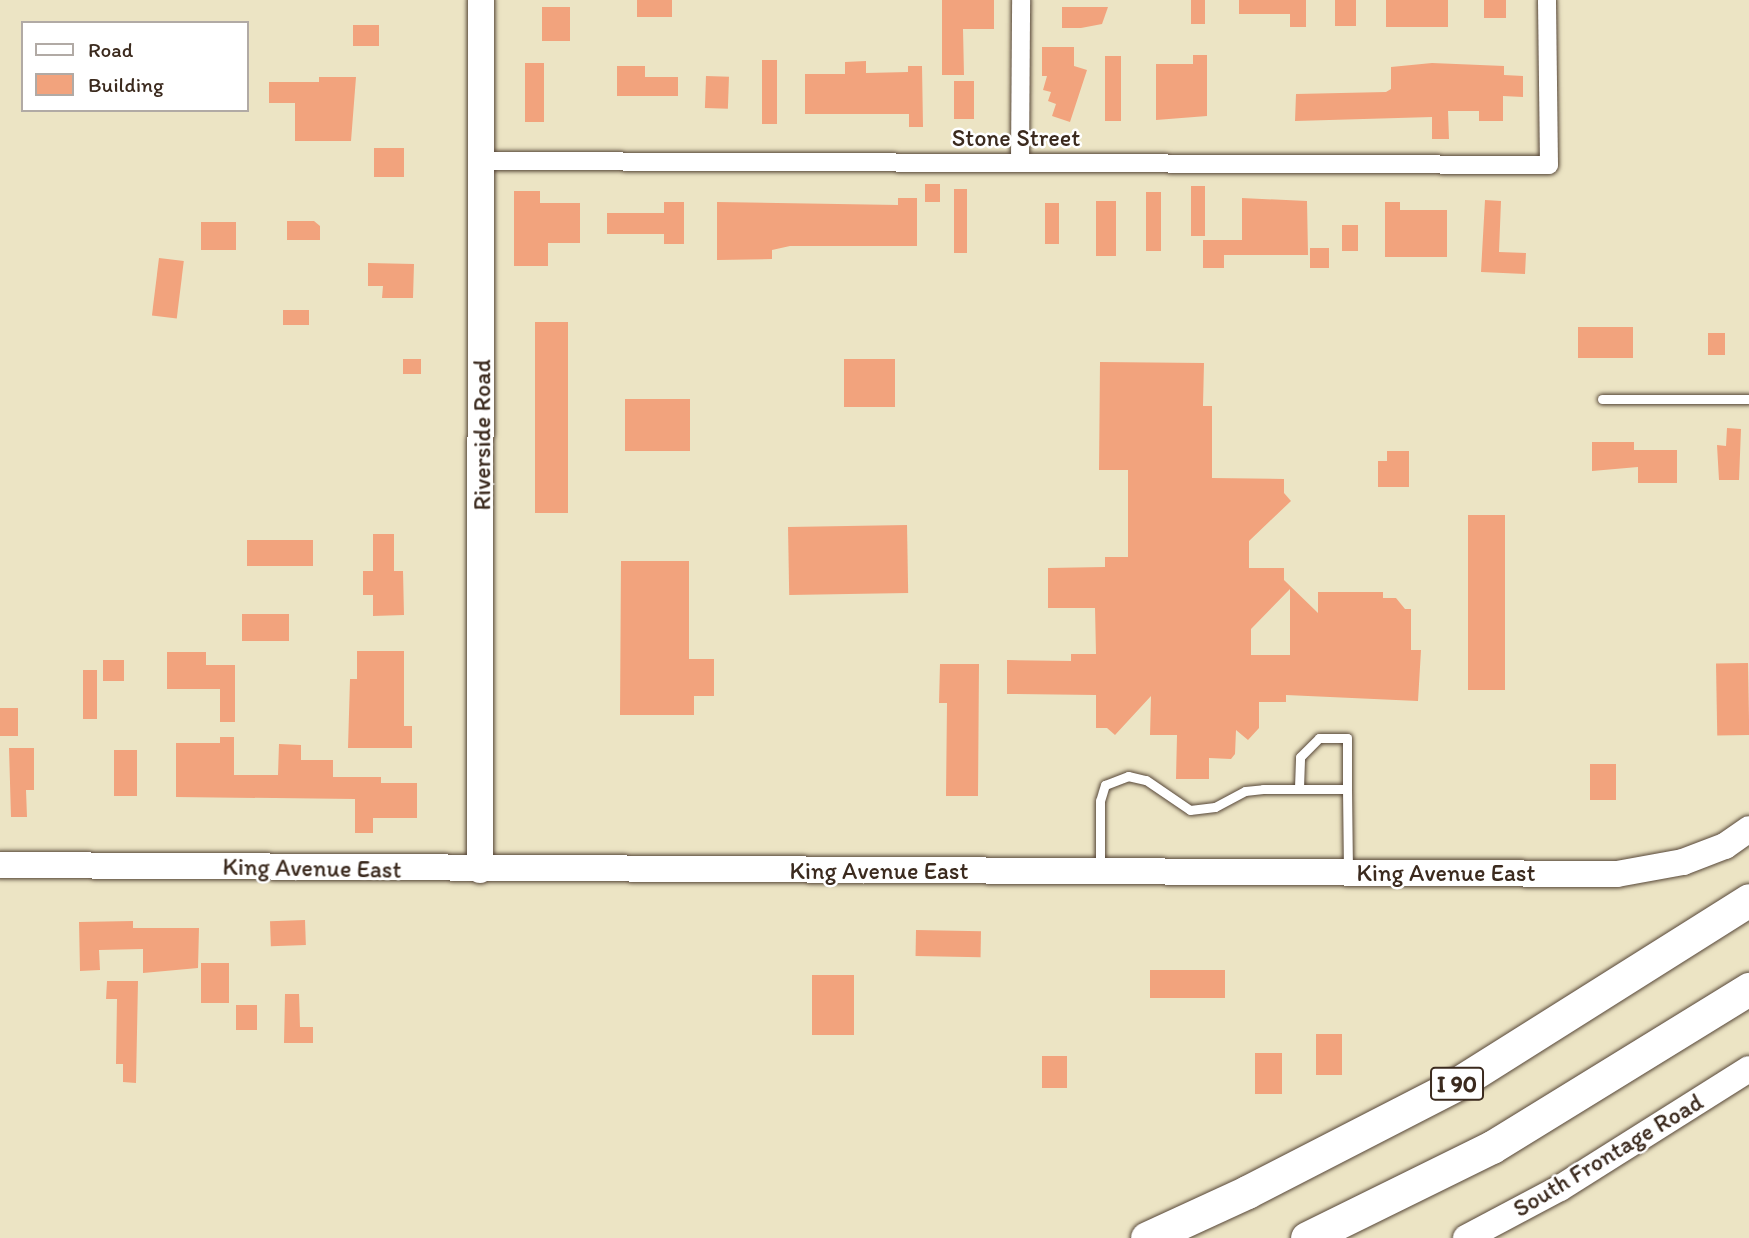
<!DOCTYPE html>
<html>
<head>
<meta charset="utf-8">
<style>
	body { margin:0 }
	#map { position:relative; width:1749px; height:1238px; overflow:hidden; background:#ece4c4; font-family:Itim,sans-serif }
	div>[style] { position:absolute }
	[style*='--x'] { left:calc(var(--x)*1px); top:calc(var(--y)*1px); width:calc(var(--w)*1px); rotate:calc(var(--a)*1deg) }
	.building>* { inset:0; background:#f2a37d; transform-origin:0 0 }
	.roads { filter:drop-shadow(0 0 2px #564637) drop-shadow(0 0 2px #564637) }
	.lane>* { height:9px; margin:-4.5px; padding:0 4.5px; transform-origin:4.5px; border-radius:4.5px; background:#fff }
	.street>* { height:18px; margin:-9px; padding:0 9px; transform-origin:9px; border-radius:9px; background:#fff }
	.secondary>* { height:26px; margin:-13px; padding:0 13px; transform-origin:13px; border-radius:13px; background:#fff }
	.highway>* { height:33px; margin:-16.5px; padding:0 16.5px; transform-origin:16.5px; border-radius:16.5px; background:#fff }
	span { translate:-50% -50%; white-space:nowrap; text-align:center; line-height:1.15; -webkit-text-stroke:5px #fff; paint-order:stroke }
	.shield-label span { padding:2px 5px; background:#fff; border:2px solid; border-radius:5px; -webkit-text-stroke-width:0 }
	.shield-label { font-size:23px; color:#3b2a1e; font-weight:700 }
	.street-label { font-size:24px; color:#3b2a1e }
	.legend { position:absolute; left:21px; top:21px; width:228px; height:91px; box-sizing:border-box; background:#fff; border:2px solid #b1aaa5; margin:0; padding:9px 12px; list-style:none; font-size:21px; color:#3b2a1e }
	.legend li { display:flex; align-items:center; gap:14px; height:35px }
	.legend b { width:35px; border:2px solid #b1aaa5 }
</style>
</head>
<body>
<div id="map">
	<div class="building">
		<div style="left:637px;top:0;width:35px;height:17px"></div>
		<div style="clip-path:polygon(942px 0,994px 0,994px 29px,963px 29px,964px 75px,942px 75px)"></div>
		<div style="left:1191px;top:0;width:14px;height:24px"></div>
		<div style="clip-path:polygon(1239px 0,1306px 0,1306px 27px,1290px 27px,1290px 14px,1239px 14px)"></div>
		<div style="left:1335px;top:0;width:21px;height:26px"></div>
		<div style="left:1386px;top:0;width:62px;height:27px"></div>
		<div style="left:1484px;top:0;width:22px;height:18px"></div>
		<div style="left:542px;top:7px;width:28px;height:34px"></div>
		<div style="clip-path:polygon(1062px 7px,1108px 7px,1102px 24px,1081px 28px,1062px 28px)"></div>
		<div style="left:353px;top:25px;width:26px;height:21px"></div>
		<div style="clip-path:polygon(1042px 47px,1074px 47px,1074px 66px,1087px 70px,1070px 122px,1052px 116px,1056px 104px,1048px 101px,1051px 92px,1043px 90px,1047px 76px,1042px 76px)"></div>
		<div style="clip-path:polygon(1193px 55px,1207px 55px,1207px 116px,1156px 120px,1156px 64px,1193px 64px)"></div>
		<div style="left:1105px;top:56px;width:16px;height:65px"></div>
		<div style="left:762px;top:60px;width:15px;height:64px"></div>
		<div style="clip-path:polygon(866px 61px,866px 73px,908px 72px,908px 66px,922px 66px,923px 127px,909px 127px,909px 114px,805px 114px,805px 74px,845px 74px,845px 62px)"></div>
		<div style="left:525px;top:63px;width:19px;height:59px"></div>
		<div style="clip-path:polygon(1432px 63px,1504px 66px,1504px 75px,1523px 76px,1523px 97px,1503px 96px,1503px 121px,1479px 121px,1479px 111px,1448px 111px,1449px 139px,1432px 139px,1432px 117px,1295px 121px,1296px 94px,1386px 92px,1391px 89px,1391px 67px)"></div>
		<div style="clip-path:polygon(617px 66px,645px 66px,645px 77px,678px 77px,678px 96px,617px 96px)"></div>
		<div style="left:706px;top:76px;width:23px;height:32px;rotate:2deg"></div>
		<div style="clip-path:polygon(319px 77px,356px 77px,351px 141px,295px 141px,295px 103px,269px 103px,269px 82px,319px 82px)"></div>
		<div style="left:954px;top:81px;width:20px;height:38px"></div>
		<div style="left:374px;top:148px;width:30px;height:29px"></div>
		<div style="left:925px;top:184px;width:15px;height:18px"></div>
		<div style="left:1191px;top:186px;width:14px;height:50px"></div>
		<div style="left:954px;top:189px;width:13px;height:64px"></div>
		<div style="clip-path:polygon(514px 191px,540px 191px,540px 203px,580px 203px,580px 243px,548px 243px,548px 266px,514px 266px)"></div>
		<div style="left:1146px;top:192px;width:15px;height:59px"></div>
		<div style="clip-path:polygon(898px 198px,917px 198px,917px 246px,790px 246px,772px 250px,772px 259px,717px 260px,717px 202px,898px 205px)"></div>
		<div style="clip-path:polygon(1242px 198px,1307px 201px,1308px 255px,1224px 255px,1224px 268px,1203px 268px,1203px 240px,1242px 240px)"></div>
		<div style="clip-path:polygon(1485px 200px,1501px 201px,1499px 252px,1526px 253px,1525px 274px,1481px 272px)"></div>
		<div style="left:1096px;top:201px;width:20px;height:55px"></div>
		<div style="clip-path:polygon(664px 202px,684px 202px,684px 244px,664px 244px,664px 234px,607px 234px,607px 213px,664px 213px)"></div>
		<div style="clip-path:polygon(1385px 202px,1400px 202px,1400px 210px,1447px 210px,1447px 257px,1385px 257px)"></div>
		<div style="left:1045px;top:203px;width:14px;height:41px"></div>
		<div style="clip-path:polygon(287px 221px,314px 221px,320px 226px,320px 240px,287px 240px)"></div>
		<div style="left:201px;top:222px;width:35px;height:28px"></div>
		<div style="left:1342px;top:225px;width:16px;height:26px"></div>
		<div style="left:1310px;top:248px;width:19px;height:20px"></div>
		<div style="left:159px;top:258px;width:25px;height:58px;rotate:7deg"></div>
		<div style="clip-path:polygon(368px 263px,414px 264px,413px 298px,382px 298px,383px 286px,368px 286px)"></div>
		<div style="left:283px;top:310px;width:26px;height:15px"></div>
		<div style="left:535px;top:322px;width:33px;height:191px"></div>
		<div style="left:1578px;top:327px;width:55px;height:31px"></div>
		<div style="left:1708px;top:333px;width:17px;height:22px"></div>
		<div style="left:403px;top:359px;width:18px;height:15px"></div>
		<div style="left:844px;top:359px;width:51px;height:48px"></div>
		<div style="clip-path:polygon(evenodd,1100px 362px,1204px 363px,1203px 406px,1212px 406px,1212px 478px,1284px 479px,1284px 493px,1291px 501px,1249px 541px,1249px 568px,1284px 568px,1284px 580px,1318px 613px,1318px 592px,1383px 592px,1383px 598px,1396px 598px,1405px 609px,1411px 609px,1411px 650px,1421px 650px,1418px 701px,1286px 695px,1286px 702px,1259px 702px,1259px 728px,1248px 740px,1236px 730px,1235px 754px,1231px 759px,1209px 758px,1209px 779px,1176px 779px,1177px 735px,1150px 735px,1151px 696px,1115px 735px,1107px 728px,1096px 728px,1096px 695px,1007px 694px,1007px 660px,1071px 661px,1071px 654px,1096px 654px,1095px 608px,1048px 608px,1048px 568px,1105px 567px,1105px 557px,1128px 557px,1128px 470px,1099px 470px,1100px 362px,1290px 589px,1290px 655px,1251px 655px,1251px 629px,1290px 589px)"></div>
		<div style="left:625px;top:399px;width:65px;height:52px"></div>
		<div style="clip-path:polygon(1727px 428px,1741px 429px,1739px 480px,1719px 480px,1717px 445px,1726px 446px)"></div>
		<div style="clip-path:polygon(1592px 442px,1634px 442px,1634px 450px,1677px 450px,1677px 483px,1638px 483px,1638px 467px,1592px 471px)"></div>
		<div style="clip-path:polygon(1387px 451px,1409px 451px,1409px 487px,1378px 487px,1378px 461px,1387px 461px)"></div>
		<div style="left:1468px;top:515px;width:37px;height:175px"></div>
		<div style="left:907px;top:525px;width:68px;height:119px;rotate:89deg"></div>
		<div style="clip-path:polygon(373px 534px,394px 534px,394px 571px,403px 571px,404px 615px,373px 616px,373px 595px,363px 595px,363px 571px,373px 571px)"></div>
		<div style="left:247px;top:540px;width:66px;height:26px"></div>
		<div style="clip-path:polygon(621px 561px,689px 561px,689px 659px,714px 659px,714px 696px,694px 696px,694px 715px,620px 715px)"></div>
		<div style="left:242px;top:614px;width:47px;height:27px"></div>
		<div style="clip-path:polygon(357px 651px,404px 651px,404px 726px,412px 726px,412px 748px,348px 748px,350px 679px,357px 679px)"></div>
		<div style="clip-path:polygon(167px 652px,206px 652px,206px 665px,235px 665px,235px 722px,220px 722px,220px 689px,167px 689px)"></div>
		<div style="left:103px;top:660px;width:21px;height:21px"></div>
		<div style="left:1748px;top:663px;width:72px;height:32px;rotate:89deg"></div>
		<div style="clip-path:polygon(940px 664px,979px 664px,978px 796px,946px 796px,947px 703px,939px 703px)"></div>
		<div style="left:83px;top:670px;width:14px;height:49px"></div>
		<div style="left:0;top:708px;width:18px;height:28px"></div>
		<div style="clip-path:polygon(220px 737px,234px 737px,234px 775px,278px 775px,279px 744px,301px 745px,301px 760px,333px 760px,333px 777px,381px 777px,381px 783px,417px 783px,417px 818px,373px 818px,373px 833px,355px 833px,355px 799px,176px 797px,176px 743px,220px 743px)"></div>
		<div style="clip-path:polygon(9px 748px,34px 748px,34px 790px,26px 790px,27px 817px,11px 817px)"></div>
		<div style="left:114px;top:750px;width:23px;height:46px"></div>
		<div style="left:1590px;top:764px;width:26px;height:36px"></div>
		<div style="left:305px;top:920px;width:25px;height:35px;rotate:88deg"></div>
		<div style="clip-path:polygon(133px 921px,133px 928px,199px 928px,198px 968px,143px 973px,143px 949px,99px 950px,100px 970px,80px 971px,79px 922px)"></div>
		<div style="left:916px;top:930px;width:65px;height:26px;rotate:1deg"></div>
		<div style="left:201px;top:963px;width:28px;height:40px"></div>
		<div style="left:1150px;top:970px;width:75px;height:28px"></div>
		<div style="left:812px;top:975px;width:42px;height:60px"></div>
		<div style="clip-path:polygon(107px 981px,138px 981px,136px 1083px,123px 1082px,123px 1064px,116px 1064px,117px 999px,106px 999px)"></div>
		<div style="clip-path:polygon(285px 994px,299px 994px,300px 1027px,313px 1027px,313px 1043px,284px 1043px)"></div>
		<div style="left:236px;top:1005px;width:21px;height:25px"></div>
		<div style="left:1316px;top:1034px;width:26px;height:41px"></div>
		<div style="left:1255px;top:1053px;width:27px;height:41px"></div>
		<div style="left:1042px;top:1056px;width:25px;height:32px"></div>
	</div>
	<div class="roads">
		<div class="lane">
			<div style="--x:1602;--y:399;--w:147;--a:0"></div>
			<div style="--x:1299;--y:788;--w:31;--a:-88"></div>
			<div style="--x:1300;--y:757;--w:27;--a:-45"></div>
			<div style="--x:1319;--y:738;--w:28;--a:0"></div>
			<div style="--x:1347;--y:738;--w:51;--a:90"></div>
			<div style="--x:1100;--y:867;--w:66;--a:-90"></div>
			<div style="--x:1100;--y:801;--w:17;--a:-73"></div>
			<div style="--x:1105;--y:785;--w:25;--a:-21"></div>
			<div style="--x:1128;--y:776;--w:18;--a:13"></div>
			<div style="--x:1146;--y:780;--w:53;--a:34.3"></div>
			<div style="--x:1190;--y:810;--w:25;--a:-7"></div>
			<div style="--x:1215;--y:807;--w:34;--a:-28"></div>
			<div style="--x:1245;--y:791;--w:18;--a:-6"></div>
			<div style="--x:1263;--y:789;--w:84;--a:0"></div>
			<div style="--x:1347;--y:789;--w:81;--a:89.3"></div>
		</div>
		<div class="street">
			<div style="--x:483;--y:161;--w:1066;--a:0.21"></div>
			<div style="--x:1549;--y:165;--w:165;--a:-90.7"></div>
			<div style="--x:1020;--y:162;--w:162;--a:-89.6"></div>
		</div>
		<div class="secondary">
			<div style="--x:0;--y:865;--w:1617;--a:0.32"></div>
			<div style="--x:1617;--y:874;--w:67;--a:-10.3"></div>
			<div style="--x:1683;--y:862;--w:45;--a:-20.9"></div>
			<div style="--x:1725;--y:846;--w:29;--a:-35"></div>
			<div style="--x:480;--y:870;--w:870;--a:-89.93"></div>
			<div style="--x:1466;--y:1238;--w:106;--a:-28"></div>
			<div style="--x:1560;--y:1188;--w:223;--a:-32.2"></div>
		</div>
		<div class="highway">
			<div style="--x:1147;--y:1238;--w:110;--a:-24.7"></div>
			<div style="--x:1247;--y:1192;--w:236;--a:-27.2"></div>
			<div style="--x:1457;--y:1084;--w:345;--a:-32.2"></div>
			<div style="--x:1307;--y:1238;--w:206;--a:-26.2"></div>
			<div style="--x:1492;--y:1147;--w:302;--a:-31.6"></div>
		</div>
	</div>
	<div class="shield-label">
		<span style="left:1457px;top:1084px">I 90</span>
	</div>
	<div class="street-label">
		<span style="left:1016px;top:138px">Stone Street</span>
		<span style="left:482px;top:435px;rotate:-90deg">Riverside Road</span>
		<span style="left:312px;top:868px;rotate:1deg">King Avenue East</span>
		<span style="left:879px;top:871px">King Avenue East</span>
		<span style="left:1446px;top:873px">King Avenue East</span>
		<span style="left:1608px;top:1155px;rotate:-31deg">South Frontage Road</span>
	</div>
	<ul class="legend">
	<li><b style="height:9px;background:#fff"></b>Road</li>
	<li><b style="height:19px;background:#f2a37d"></b>Building</li>
	</ul>
</div>
</body>
</html>
